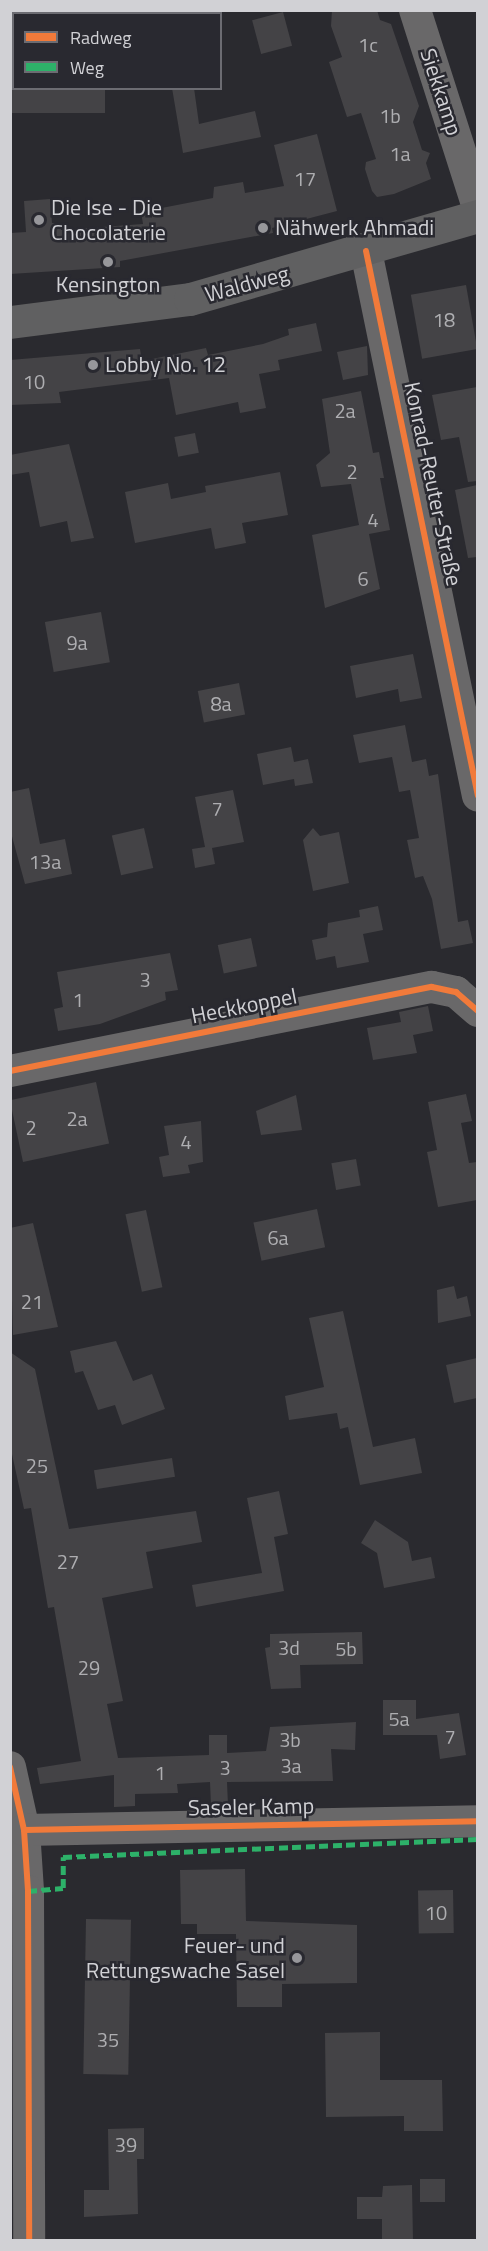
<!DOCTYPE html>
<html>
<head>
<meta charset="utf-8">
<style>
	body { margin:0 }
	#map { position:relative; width:488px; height:2251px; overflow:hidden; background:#2a2a2f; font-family:"Titillium Web",sans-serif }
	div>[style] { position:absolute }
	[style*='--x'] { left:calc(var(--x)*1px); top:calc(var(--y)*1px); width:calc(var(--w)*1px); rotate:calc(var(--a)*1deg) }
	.building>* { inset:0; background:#444346; transform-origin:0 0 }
	.minor>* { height:32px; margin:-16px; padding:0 16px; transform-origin:16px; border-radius:16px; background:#696869 }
	.major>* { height:33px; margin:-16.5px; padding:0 16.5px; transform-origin:16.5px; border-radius:16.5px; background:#606061 }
	.quiet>* { height:4.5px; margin-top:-2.25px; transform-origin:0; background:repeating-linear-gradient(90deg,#2db169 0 9px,transparent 0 13.5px) }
	.cycleway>* { height:6px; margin:-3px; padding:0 3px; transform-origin:3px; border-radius:3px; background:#f17a3a }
	.dots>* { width:16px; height:16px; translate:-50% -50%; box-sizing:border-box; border:3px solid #292930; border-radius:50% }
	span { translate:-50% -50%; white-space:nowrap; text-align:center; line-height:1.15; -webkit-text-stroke:5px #292930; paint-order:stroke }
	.number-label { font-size:20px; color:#aeaeb1 }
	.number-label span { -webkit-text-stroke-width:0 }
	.street-label { font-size:22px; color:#d1d1d5 }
	.poi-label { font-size:22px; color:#d1d1d5 }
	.left { translate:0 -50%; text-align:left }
	.right { translate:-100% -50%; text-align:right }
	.frame { position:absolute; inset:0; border:12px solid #d1d1d5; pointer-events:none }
	.legend { position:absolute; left:12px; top:12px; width:210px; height:78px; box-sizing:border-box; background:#292930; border:2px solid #6c6c72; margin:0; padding:8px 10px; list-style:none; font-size:18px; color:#d1d1d5 }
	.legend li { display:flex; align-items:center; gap:12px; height:30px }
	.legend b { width:30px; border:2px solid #6c6c72 }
</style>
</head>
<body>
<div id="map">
	<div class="building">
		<div style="clip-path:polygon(332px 10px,377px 10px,380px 20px,391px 24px,419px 106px,413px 122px,422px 150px,430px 153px,426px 163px,431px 179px,394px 194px,377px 197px,372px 191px,365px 169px,366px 162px,376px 159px,361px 113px,347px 117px,329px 62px,342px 57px,331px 26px)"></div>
		<div style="left:283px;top:12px;width:35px;height:32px;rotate:75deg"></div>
		<div style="left:10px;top:88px;width:95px;height:25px"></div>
		<div style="clip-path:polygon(172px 88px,194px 88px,199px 124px,255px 111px,261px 137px,183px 153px)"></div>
		<div style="clip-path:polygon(317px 134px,337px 211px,272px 228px,273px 233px,120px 261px,120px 267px,10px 274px,10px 233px,26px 232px,24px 201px,50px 199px,52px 223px,61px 223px,61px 230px,143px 224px,141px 212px,213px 198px,214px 187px,243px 182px,245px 193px,284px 186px,274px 145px)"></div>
		<div style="left:466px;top:285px;width:65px;height:56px;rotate:80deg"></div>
		<div style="clip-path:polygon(316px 323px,322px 351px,278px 360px,280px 370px,259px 374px,266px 408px,240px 413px,238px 402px,176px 415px,169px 378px,59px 392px,61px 403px,10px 405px,10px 360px,140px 349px,142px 361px,206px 348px,208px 355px,263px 344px,289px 335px,288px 329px)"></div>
		<div style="clip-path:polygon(367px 346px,368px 375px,343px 380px,337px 352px)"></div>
		<div style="clip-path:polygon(477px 387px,477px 481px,468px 482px,459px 437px,441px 440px,432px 395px)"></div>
		<div style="clip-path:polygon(361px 391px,373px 453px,379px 452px,384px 478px,380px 478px,390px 530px,369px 534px,380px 589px,325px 608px,312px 535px,359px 525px,351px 484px,321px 487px,316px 465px,330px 453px,322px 399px)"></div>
		<div style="left:195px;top:433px;width:20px;height:21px;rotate:79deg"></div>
		<div style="clip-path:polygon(69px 444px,94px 538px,71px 542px,67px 521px,40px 527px,29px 472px,10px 475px,10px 455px)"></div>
		<div style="clip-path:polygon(280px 472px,288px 515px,242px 523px,246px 543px,215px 549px,211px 528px,135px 543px,125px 492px,168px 483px,171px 499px,206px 492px,205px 486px)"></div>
		<div style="clip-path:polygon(477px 485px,477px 557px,468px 558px,455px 490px)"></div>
		<div style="left:101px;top:612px;width:51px;height:57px;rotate:80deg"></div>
		<div style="clip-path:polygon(413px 654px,422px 698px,400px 702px,398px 689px,356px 698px,350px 666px)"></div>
		<div style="left:239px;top:683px;width:32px;height:42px;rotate:79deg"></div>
		<div style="clip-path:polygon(405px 725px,412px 762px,426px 759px,429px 776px,438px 774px,458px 922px,468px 920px,473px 943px,441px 949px,432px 899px,423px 876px,415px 878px,407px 840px,419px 838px,410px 790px,399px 792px,392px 757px,359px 763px,353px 735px)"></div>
		<div style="clip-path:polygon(291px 747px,294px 762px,308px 759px,313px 783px,295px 786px,294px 779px,263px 785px,257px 754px)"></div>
		<div style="clip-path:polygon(29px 788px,40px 844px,65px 839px,72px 874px,25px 884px,10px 829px,10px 792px)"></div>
		<div style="clip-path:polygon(233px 790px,244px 842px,212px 848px,215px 864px,195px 868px,192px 849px,205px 847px,195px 797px)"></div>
		<div style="left:144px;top:828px;width:41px;height:33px;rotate:77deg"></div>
		<div style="clip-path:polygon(313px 828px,320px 836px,339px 832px,349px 883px,313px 891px,303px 840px)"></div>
		<div style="clip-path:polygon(378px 906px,383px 930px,363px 934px,369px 962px,337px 968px,335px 956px,316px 960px,312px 940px,327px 937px,328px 923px,360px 917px,359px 910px)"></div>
		<div style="left:251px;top:938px;width:29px;height:34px;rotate:78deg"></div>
		<div style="clip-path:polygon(170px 953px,178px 990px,165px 992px,166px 1000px,100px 1024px,58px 1031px,54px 1009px,63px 1007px,57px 972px)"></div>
		<div style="clip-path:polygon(428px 1006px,433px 1031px,413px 1035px,417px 1053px,373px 1060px,367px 1028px,401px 1022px,399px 1012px)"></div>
		<div style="left:96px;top:1082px;width:63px;height:88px;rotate:78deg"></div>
		<div style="clip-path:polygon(466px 1094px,472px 1121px,461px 1123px,469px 1163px,477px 1162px,477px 1200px,438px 1207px,427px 1152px,437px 1150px,428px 1102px)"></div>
		<div style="clip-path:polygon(296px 1095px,302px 1130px,261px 1135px,256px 1111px)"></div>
		<div style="clip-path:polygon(201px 1121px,203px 1162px,188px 1165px,190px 1173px,163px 1177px,159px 1157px,169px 1155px,164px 1126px)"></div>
		<div style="left:356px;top:1159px;width:27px;height:25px;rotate:80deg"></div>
		<div style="left:317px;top:1209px;width:39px;height:65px;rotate:78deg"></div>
		<div style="left:146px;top:1210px;width:79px;height:21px;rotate:78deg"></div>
		<div style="clip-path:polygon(33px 1223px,58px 1327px,13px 1335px,10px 1228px)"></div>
		<div style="clip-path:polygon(454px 1286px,457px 1299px,467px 1296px,471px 1316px,438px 1323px,437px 1290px)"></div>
		<div style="clip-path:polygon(343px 1311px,373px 1447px,415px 1438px,422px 1473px,360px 1485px,348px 1427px,340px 1429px,337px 1413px,289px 1420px,285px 1396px,324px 1387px,309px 1318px)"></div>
		<div style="clip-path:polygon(116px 1341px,133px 1381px,152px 1374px,165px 1409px,122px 1425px,115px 1405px,98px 1410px,83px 1371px,75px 1373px,70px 1351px)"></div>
		<div style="clip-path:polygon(10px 1352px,35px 1369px,69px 1529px,196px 1511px,202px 1542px,146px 1552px,153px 1588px,102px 1598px,123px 1701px,107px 1704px,118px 1758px,209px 1755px,209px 1735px,227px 1735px,227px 1753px,266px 1751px,270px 1727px,356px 1722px,355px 1750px,331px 1749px,333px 1781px,227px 1782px,228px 1805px,211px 1806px,210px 1782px,177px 1784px,178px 1793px,135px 1794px,135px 1806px,114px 1807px,114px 1775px,40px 1784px,37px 1768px,81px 1761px,54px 1607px,48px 1608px,31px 1508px,24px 1509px,10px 1445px)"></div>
		<div style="clip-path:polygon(477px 1358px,477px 1398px,454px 1403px,446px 1365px)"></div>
		<div style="left:172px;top:1458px;width:19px;height:79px;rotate:81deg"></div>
		<div style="clip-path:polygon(279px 1491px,288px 1534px,274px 1537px,284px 1591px,196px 1607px,192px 1585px,262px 1573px,247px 1498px)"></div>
		<div style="clip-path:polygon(375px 1520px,408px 1542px,412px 1561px,431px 1557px,435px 1578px,384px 1588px,377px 1553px,361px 1543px)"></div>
		<div style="clip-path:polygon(362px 1632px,363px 1664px,300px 1665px,301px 1688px,271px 1689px,265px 1648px,270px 1647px,270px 1634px)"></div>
		<div style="clip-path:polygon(383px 1700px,416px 1700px,416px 1719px,459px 1713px,466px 1755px,440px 1759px,437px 1735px,383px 1735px)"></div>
		<div style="clip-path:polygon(245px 1869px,246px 1921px,357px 1925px,357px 1983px,282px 1984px,282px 2007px,237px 2007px,236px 1934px,197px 1934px,197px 1924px,181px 1924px,180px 1870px)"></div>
		<div style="left:453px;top:1890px;width:43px;height:35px;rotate:89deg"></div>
		<div style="left:86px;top:1919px;width:45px;height:155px;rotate:1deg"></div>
		<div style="clip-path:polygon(380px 2032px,380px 2080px,442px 2080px,443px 2131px,404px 2131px,404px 2116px,326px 2117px,325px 2033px)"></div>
		<div style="clip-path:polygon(144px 2128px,144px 2159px,137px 2159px,138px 2214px,84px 2217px,84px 2190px,109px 2190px,108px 2129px)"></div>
		<div style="left:445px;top:2179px;width:23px;height:25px;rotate:90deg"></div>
		<div style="clip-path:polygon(412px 2185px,413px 2241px,382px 2241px,382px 2219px,357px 2219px,357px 2197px,382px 2197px,383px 2186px)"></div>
	</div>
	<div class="minor">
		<div style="--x:415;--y:10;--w:208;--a:72.3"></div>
		<div style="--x:366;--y:251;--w:556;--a:78.39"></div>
		<div style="--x:10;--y:1071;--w:430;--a:-11.3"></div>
		<div style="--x:432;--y:987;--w:25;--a:12"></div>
		<div style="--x:456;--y:992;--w:29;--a:41"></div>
		<div style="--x:10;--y:1767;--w:65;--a:77.5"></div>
		<div style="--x:24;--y:1830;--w:61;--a:86.2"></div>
		<div style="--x:28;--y:1891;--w:349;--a:89.8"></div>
		<div style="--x:24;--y:1830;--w:454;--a:-1.1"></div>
	</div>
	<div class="major">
		<div style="--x:10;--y:322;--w:181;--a:-7.3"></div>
		<div style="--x:190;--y:299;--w:300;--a:-16.1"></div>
	</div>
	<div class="quiet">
		<div style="--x:28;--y:1891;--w:35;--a:-5"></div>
		<div style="--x:63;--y:1888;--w:31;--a:-90"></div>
		<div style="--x:63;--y:1857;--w:415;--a:-2.5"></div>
	</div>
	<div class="cycleway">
		<div style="--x:366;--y:251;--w:556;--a:78.39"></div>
		<div style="--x:10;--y:1071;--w:430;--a:-11.3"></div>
		<div style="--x:432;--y:987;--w:25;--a:12"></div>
		<div style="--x:456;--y:992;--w:29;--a:41"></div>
		<div style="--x:10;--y:1767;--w:65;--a:77.5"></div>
		<div style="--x:24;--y:1830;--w:61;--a:86.2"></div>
		<div style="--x:28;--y:1891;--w:349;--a:89.8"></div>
		<div style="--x:24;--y:1830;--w:454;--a:-1.1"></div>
	</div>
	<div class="dots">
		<div style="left:39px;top:220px;background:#97979b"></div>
		<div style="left:263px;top:228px;background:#97979b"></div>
		<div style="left:108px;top:262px;background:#97979b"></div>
		<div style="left:93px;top:365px;background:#97979b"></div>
		<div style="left:297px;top:1958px;background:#97979b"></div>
	</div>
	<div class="number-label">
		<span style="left:368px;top:44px">1c</span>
		<span style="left:390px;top:115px">1b</span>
		<span style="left:400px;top:153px">1a</span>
		<span style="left:305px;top:178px">17</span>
		<span style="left:444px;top:319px">18</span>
		<span style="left:34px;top:381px">10</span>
		<span style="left:345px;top:410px">2a</span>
		<span style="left:352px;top:471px">2</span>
		<span style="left:373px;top:519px">4</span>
		<span style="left:363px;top:578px">6</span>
		<span style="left:77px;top:642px">9a</span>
		<span style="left:221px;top:703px">8a</span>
		<span style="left:217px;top:808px">7</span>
		<span style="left:45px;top:861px">13a</span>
		<span style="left:145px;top:979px">3</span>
		<span style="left:78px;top:999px">1</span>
		<span style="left:77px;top:1118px">2a</span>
		<span style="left:31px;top:1127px">2</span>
		<span style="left:186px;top:1141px">4</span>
		<span style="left:278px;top:1237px">6a</span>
		<span style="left:32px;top:1301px">21</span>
		<span style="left:37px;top:1465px">25</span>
		<span style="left:68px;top:1561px">27</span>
		<span style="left:289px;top:1647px">3d</span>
		<span style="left:346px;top:1648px">5b</span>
		<span style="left:89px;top:1667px">29</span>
		<span style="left:399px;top:1718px">5a</span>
		<span style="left:450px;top:1736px">7</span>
		<span style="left:290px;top:1739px">3b</span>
		<span style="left:291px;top:1765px">3a</span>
		<span style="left:225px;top:1767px">3</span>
		<span style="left:160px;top:1772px">1</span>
		<span style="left:436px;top:1912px">10</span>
		<span style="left:108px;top:2039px">35</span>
		<span style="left:126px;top:2144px">39</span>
	</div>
	<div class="street-label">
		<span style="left:441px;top:92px;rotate:72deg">Siekkamp</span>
		<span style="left:247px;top:284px;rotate:-15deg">Waldweg</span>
		<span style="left:433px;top:484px;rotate:78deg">Konrad-Reuter-Straße</span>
		<span style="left:244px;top:1006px;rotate:-11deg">Heckkoppel</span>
		<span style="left:251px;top:1807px;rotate:-1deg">Saseler Kamp</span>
	</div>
	<div class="poi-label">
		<span class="left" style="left:51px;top:220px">Die Ise - Die<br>Chocolaterie</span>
		<span class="left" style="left:275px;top:228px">Nähwerk Ahmadi</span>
		<span style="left:108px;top:285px">Kensington</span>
		<span class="left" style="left:105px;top:365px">Lobby No. 12</span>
		<span class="right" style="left:285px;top:1958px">Feuer- und<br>Rettungswache Sasel</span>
	</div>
	<div class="frame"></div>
	<ul class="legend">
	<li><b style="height:8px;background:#f17a3a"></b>Radweg</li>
	<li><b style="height:8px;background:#2db169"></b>Weg</li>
	</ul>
</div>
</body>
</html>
